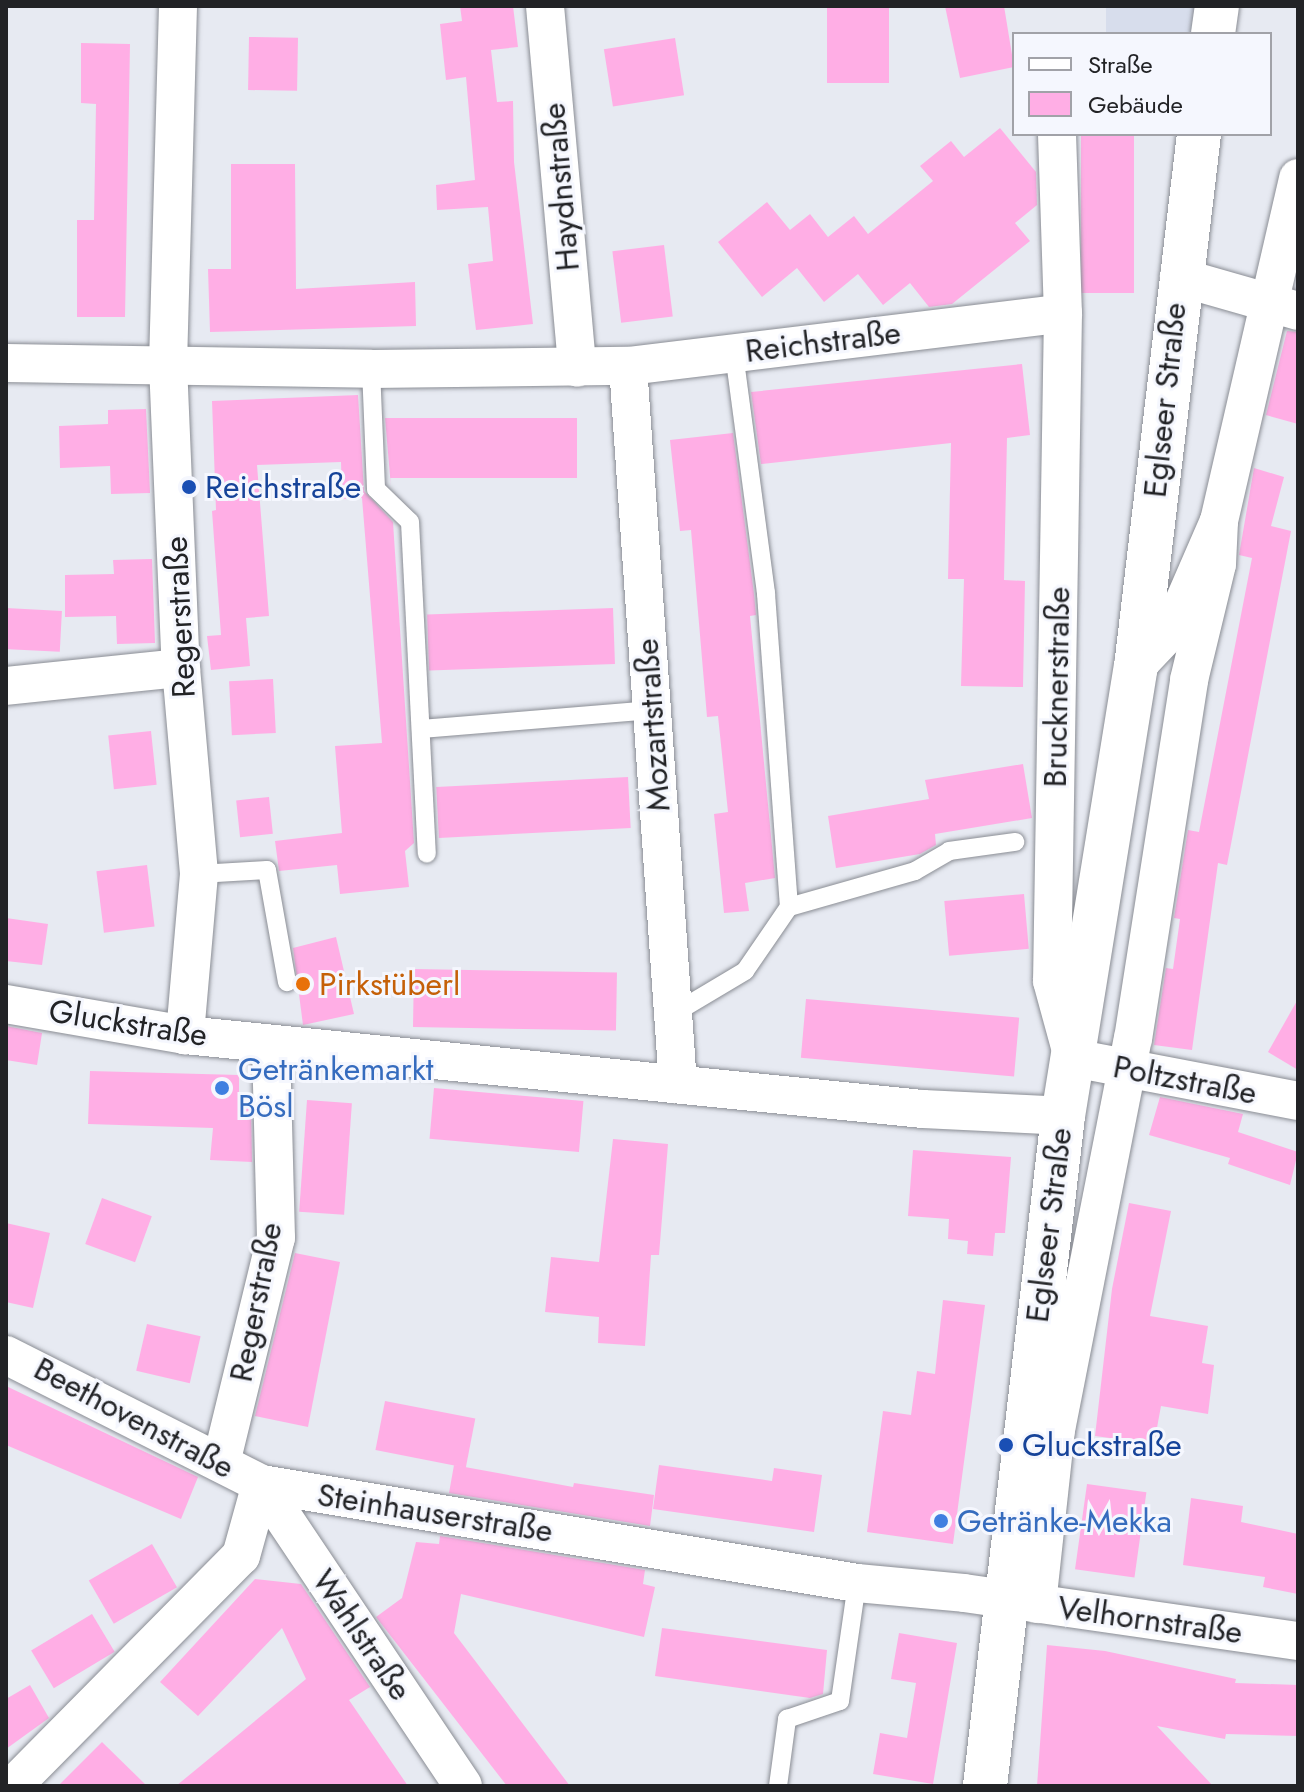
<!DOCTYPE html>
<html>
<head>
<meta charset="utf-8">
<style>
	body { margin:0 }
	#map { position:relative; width:1304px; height:1792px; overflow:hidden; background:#e7eaf2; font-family:Jost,sans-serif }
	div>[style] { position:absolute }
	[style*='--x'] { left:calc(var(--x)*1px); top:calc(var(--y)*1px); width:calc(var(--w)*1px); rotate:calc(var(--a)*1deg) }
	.built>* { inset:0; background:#d7ddec; transform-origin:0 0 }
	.building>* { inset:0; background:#ffaee5; transform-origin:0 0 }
	.roads { filter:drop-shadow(0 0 2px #8a8d94) drop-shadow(0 0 2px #8a8d94) }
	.lane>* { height:18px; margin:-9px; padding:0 9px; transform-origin:9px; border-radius:9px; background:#fff }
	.street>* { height:38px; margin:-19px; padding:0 19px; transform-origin:19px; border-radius:19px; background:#fff }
	.secondary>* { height:44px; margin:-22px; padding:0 22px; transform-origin:22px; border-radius:22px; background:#fff }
	.dots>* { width:22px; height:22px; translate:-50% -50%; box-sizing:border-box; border:4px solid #f5f7fe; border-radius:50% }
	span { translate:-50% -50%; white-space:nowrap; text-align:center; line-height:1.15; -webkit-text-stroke:6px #f5f7fe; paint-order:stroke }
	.street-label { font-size:32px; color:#222326 }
	.transit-label { font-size:32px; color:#164399 }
	.left { translate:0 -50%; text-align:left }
	.food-label { font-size:32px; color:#c56008 }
	.shop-label { font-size:32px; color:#366cbe }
	.frame { position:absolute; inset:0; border:8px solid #222326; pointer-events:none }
	.legend { position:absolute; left:1012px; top:32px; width:260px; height:104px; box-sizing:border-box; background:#f5f7fe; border:2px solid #a1a2a8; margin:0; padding:10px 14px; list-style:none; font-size:24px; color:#222326 }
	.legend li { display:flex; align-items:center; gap:16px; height:40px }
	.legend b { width:40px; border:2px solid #a1a2a8 }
</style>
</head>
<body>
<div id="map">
	<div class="built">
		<div style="left:1106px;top:6px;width:89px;height:28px"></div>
	</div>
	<div class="building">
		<div style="clip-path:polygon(460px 6px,513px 6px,518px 47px,491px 50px,497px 102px,513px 101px,514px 162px,533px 324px,476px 330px,468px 264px,493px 261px,488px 207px,437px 210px,436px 185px,475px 180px,466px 77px,446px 80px,440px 24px,462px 21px)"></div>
		<div style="left:827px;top:6px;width:62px;height:77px"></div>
		<div style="clip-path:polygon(945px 6px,1004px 6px,1014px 67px,960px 78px)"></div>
		<div style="left:249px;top:37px;width:49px;height:53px;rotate:1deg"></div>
		<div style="left:675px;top:38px;width:58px;height:72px;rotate:81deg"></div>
		<div style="clip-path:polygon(81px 43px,130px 44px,125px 317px,77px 317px,77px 220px,94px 220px,95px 165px,96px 104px,81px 103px)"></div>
		<div style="clip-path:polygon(1000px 128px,1036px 172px,1037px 205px,1015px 223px,1030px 241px,952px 304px,929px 307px,910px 283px,883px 305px,858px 274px,824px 302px,797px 268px,762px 297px,718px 242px,767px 202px,790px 230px,810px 214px,828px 237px,854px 216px,868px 234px,933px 181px,920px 166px,951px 141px,964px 157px)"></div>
		<div style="left:1081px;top:134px;width:53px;height:159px"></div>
		<div style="clip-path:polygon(231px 164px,295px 164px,296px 289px,415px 282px,416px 326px,210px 332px,208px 269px,231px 269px)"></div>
		<div style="left:664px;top:245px;width:72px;height:52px;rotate:83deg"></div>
		<div style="clip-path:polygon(1287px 331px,1298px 332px,1298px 424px,1266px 415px)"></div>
		<div style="clip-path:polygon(1022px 364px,1030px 435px,1007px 438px,1004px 580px,1025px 581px,1023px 687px,961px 686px,964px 579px,948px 579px,951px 443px,761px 464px,751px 392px)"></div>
		<div style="clip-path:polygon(358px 395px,364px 491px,393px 522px,414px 843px,405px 851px,409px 887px,340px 894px,337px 865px,279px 871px,275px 841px,342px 833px,335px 746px,382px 743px,362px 498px,342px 499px,341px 462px,257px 465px,269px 616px,246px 618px,250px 666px,211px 670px,207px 636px,221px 635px,212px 511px,216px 510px,212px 401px)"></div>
		<div style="clip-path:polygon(146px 409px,150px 493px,111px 494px,110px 466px,60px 468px,59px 426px,108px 424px,108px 410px)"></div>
		<div style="clip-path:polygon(385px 418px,577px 418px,577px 478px,390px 478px,391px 487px)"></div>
		<div style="clip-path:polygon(733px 433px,754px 594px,756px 615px,750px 616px,775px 878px,745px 883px,749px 911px,724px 913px,714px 814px,728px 812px,718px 716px,707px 717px,691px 530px,680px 531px,670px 440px)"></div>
		<div style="clip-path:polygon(1254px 468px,1284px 477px,1271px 526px,1291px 531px,1227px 865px,1218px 863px,1192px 1050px,1154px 1045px,1166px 968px,1173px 969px,1180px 919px,1174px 918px,1188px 830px,1199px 832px,1252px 558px,1239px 555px)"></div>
		<div style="clip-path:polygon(152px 559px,155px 643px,117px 644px,116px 616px,65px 617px,65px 575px,114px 574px,113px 560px)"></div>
		<div style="left:6px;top:608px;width:56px;height:41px;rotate:3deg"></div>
		<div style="left:613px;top:608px;width:56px;height:186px;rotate:88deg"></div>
		<div style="left:273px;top:679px;width:54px;height:44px;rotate:87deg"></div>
		<div style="left:151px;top:731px;width:54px;height:43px;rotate:84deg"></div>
		<div style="clip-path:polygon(1023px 764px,1032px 818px,935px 834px,936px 845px,920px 854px,836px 868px,828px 816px,929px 799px,925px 780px)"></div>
		<div style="left:628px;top:777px;width:51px;height:192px;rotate:87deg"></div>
		<div style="left:269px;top:797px;width:37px;height:33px;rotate:84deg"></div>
		<div style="left:147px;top:865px;width:62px;height:51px;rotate:83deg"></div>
		<div style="left:1024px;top:894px;width:55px;height:80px;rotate:85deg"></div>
		<div style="clip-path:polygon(6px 918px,48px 924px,42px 965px,6px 961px)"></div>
		<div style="clip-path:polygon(336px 937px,354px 1014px,303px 1025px,293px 948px)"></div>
		<div style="left:414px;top:969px;width:203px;height:58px;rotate:1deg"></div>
		<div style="left:806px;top:999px;width:214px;height:59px;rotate:5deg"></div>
		<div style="clip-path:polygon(1298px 999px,1298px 1070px,1268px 1052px)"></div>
		<div style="clip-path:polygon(6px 1026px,42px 1033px,37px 1065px,6px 1060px)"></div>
		<div style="clip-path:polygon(90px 1071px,239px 1075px,239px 1103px,251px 1103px,252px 1162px,210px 1160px,213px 1128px,88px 1124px)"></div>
		<div style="left:434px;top:1088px;width:150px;height:51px;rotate:5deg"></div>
		<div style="clip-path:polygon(1160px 1097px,1243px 1114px,1238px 1132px,1298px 1152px,1290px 1185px,1228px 1164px,1230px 1158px,1149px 1135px)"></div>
		<div style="left:307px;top:1100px;width:45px;height:112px;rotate:4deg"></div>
		<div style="clip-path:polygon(613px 1139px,668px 1144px,659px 1255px,651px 1255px,645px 1346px,598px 1343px,599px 1317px,545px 1312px,551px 1257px,599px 1262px)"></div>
		<div style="clip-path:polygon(913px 1150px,1011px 1157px,1005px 1233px,995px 1233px,993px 1256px,967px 1254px,968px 1241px,948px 1239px,949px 1219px,908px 1216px)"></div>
		<div style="left:102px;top:1198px;width:53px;height:49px;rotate:20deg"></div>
		<div style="clip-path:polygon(1129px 1203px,1171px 1211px,1150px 1316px,1208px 1326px,1202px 1363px,1214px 1365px,1208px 1414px,1161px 1406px,1154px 1444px,1095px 1436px,1112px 1289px)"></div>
		<div style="clip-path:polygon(6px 1223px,50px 1233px,33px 1308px,6px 1302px)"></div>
		<div style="clip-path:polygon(295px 1253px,340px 1262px,308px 1427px,255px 1416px)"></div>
		<div style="clip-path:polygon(943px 1300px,985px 1305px,953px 1544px,867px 1532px,883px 1411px,911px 1415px,917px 1371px,935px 1374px)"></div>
		<div style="left:147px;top:1324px;width:55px;height:48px;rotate:13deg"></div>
		<div style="clip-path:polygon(6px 1386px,198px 1477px,181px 1519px,6px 1445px)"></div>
		<div style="left:385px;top:1401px;width:92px;height:50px;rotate:11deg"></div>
		<div style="clip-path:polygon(454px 1465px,573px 1487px,574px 1483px,654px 1495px,650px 1526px,449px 1493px)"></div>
		<div style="clip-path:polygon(659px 1465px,772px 1481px,774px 1468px,822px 1475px,814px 1532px,653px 1509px)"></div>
		<div style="left:1087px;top:1484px;width:60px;height:86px;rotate:8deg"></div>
		<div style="clip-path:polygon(1191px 1498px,1243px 1506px,1241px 1522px,1298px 1534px,1298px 1594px,1263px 1587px,1265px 1577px,1183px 1565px)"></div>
		<div style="clip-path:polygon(440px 1536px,645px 1570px,643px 1584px,655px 1587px,644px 1637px,461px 1594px,454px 1633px,570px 1786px,507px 1786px,376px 1617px,402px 1598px,416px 1542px,439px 1544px)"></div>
		<div style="left:152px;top:1544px;width:50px;height:73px;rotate:60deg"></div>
		<div style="clip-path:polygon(255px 1579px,301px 1584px,370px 1687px,349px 1700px,408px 1786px,176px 1786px,306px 1679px,282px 1628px,198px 1716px,160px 1682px)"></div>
		<div style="left:92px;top:1614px;width:44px;height:71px;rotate:59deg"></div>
		<div style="clip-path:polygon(662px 1628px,827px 1650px,823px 1694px,810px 1698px,655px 1676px)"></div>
		<div style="clip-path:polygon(899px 1633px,957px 1643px,933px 1784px,873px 1774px,880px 1733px,907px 1738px,916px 1683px,891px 1679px)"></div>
		<div style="clip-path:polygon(1047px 1645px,1105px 1651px,1236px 1679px,1235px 1683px,1298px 1685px,1298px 1736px,1226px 1734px,1225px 1739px,1157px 1726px,1213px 1786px,1037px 1786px)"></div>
		<div style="clip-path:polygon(30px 1685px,49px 1718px,6px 1749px,6px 1699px)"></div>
		<div style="clip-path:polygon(102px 1742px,147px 1786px,58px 1786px)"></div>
	</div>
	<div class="roads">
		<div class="lane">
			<div style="--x:371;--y:369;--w:120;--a:87.6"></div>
			<div style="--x:376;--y:489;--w:47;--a:44.1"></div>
			<div style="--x:410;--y:522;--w:332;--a:87.1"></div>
			<div style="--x:421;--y:729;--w:232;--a:-4.7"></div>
			<div style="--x:199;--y:874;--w:68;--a:-3.4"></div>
			<div style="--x:267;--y:870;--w:114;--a:79.9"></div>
			<div style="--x:789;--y:907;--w:131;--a:-15.9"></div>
			<div style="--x:915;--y:871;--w:39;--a:-30"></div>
			<div style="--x:949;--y:851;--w:67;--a:-7.8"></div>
			<div style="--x:673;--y:1014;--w:84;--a:-30.8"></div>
			<div style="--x:745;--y:971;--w:78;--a:-55.5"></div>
			<div style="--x:789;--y:907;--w:315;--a:-94.2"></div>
			<div style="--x:766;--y:593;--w:242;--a:-97.6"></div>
			<div style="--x:778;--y:1786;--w:68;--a:-82.3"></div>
			<div style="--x:787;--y:1719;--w:56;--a:-18.8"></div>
			<div style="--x:840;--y:1701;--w:119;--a:-81.8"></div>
		</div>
		<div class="street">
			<div style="--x:178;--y:6;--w:358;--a:91.6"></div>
			<div style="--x:168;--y:364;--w:304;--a:87.6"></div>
			<div style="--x:181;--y:668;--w:207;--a:85"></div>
			<div style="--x:199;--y:874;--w:162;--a:95"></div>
			<div style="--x:545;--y:6;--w:363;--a:84.9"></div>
			<div style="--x:1057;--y:134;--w:179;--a:88.1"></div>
			<div style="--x:1063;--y:313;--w:668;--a:90.94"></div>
			<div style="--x:1052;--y:981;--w:80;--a:74.7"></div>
			<div style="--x:1073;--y:1058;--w:229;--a:10.8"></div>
			<div style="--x:1179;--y:277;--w:124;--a:15.9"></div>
			<div style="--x:6;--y:363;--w:365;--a:0.9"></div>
			<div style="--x:371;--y:369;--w:257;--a:-0.7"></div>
			<div style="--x:628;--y:366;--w:438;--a:-6.9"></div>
			<div style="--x:628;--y:366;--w:720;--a:86.02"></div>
			<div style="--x:1136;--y:667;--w:52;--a:-46.5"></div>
			<div style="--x:1172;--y:629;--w:118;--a:-66.5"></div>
			<div style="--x:1219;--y:521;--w:352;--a:-77"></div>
			<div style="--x:6;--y:686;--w:176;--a:-5.9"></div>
			<div style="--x:6;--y:1004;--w:182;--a:9.8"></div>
			<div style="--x:185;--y:1035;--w:741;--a:5.73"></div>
			<div style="--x:922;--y:1109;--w:141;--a:2.8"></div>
			<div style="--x:6;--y:1355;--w:286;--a:26.8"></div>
			<div style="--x:261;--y:1484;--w:604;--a:9.43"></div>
			<div style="--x:857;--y:1583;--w:107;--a:5.3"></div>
			<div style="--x:964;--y:1593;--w:337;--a:8.2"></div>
			<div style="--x:221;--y:1463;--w:232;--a:-76.3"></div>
			<div style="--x:276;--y:1238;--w:194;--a:-91.5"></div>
			<div style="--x:261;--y:1484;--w:363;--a:56.2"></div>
			<div style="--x:1037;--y:1604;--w:175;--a:-83.8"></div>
			<div style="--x:1056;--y:1430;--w:399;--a:-78.9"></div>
			<div style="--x:1133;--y:1039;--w:363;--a:-81.1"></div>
			<div style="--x:1189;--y:680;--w:119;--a:-76.4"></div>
			<div style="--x:1217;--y:564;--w:43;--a:-87.3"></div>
			<div style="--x:13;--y:1786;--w:324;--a:-45.3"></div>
			<div style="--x:241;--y:1556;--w:75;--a:-74.5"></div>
		</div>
		<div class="secondary">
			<div style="--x:1213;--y:34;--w:28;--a:-82"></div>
			<div style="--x:985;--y:1786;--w:675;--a:-83.36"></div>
			<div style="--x:1063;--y:1116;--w:455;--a:-80.8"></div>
			<div style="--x:1136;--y:667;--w:537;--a:-83.26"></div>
		</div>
	</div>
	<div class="dots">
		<div style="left:189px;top:487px;background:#1a4fb4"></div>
		<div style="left:303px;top:984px;background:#e8710a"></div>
		<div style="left:222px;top:1088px;background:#3f7fe0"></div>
		<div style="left:1006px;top:1445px;background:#1a4fb4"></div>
		<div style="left:941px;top:1521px;background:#3f7fe0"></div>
	</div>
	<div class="street-label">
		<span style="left:561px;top:187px;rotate:-95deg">Haydnstraße</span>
		<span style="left:823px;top:342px;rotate:-7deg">Reichstraße</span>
		<span style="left:1165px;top:400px;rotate:-84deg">Eglseer Straße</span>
		<span style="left:180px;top:617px;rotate:-93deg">Regerstraße</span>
		<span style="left:1057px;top:687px;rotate:-89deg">Brucknerstraße</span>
		<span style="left:653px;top:725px;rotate:-94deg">Mozartstraße</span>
		<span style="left:128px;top:1023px;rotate:9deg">Gluckstraße</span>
		<span style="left:1185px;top:1080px;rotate:11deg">Poltzstraße</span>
		<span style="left:1049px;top:1225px;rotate:-83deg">Eglseer Straße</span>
		<span style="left:256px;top:1302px;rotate:-79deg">Regerstraße</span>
		<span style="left:134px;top:1418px;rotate:28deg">Beethovenstraße</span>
		<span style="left:435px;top:1513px;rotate:9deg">Steinhauserstraße</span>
		<span style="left:1150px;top:1620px;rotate:8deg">Velhornstraße</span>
		<span style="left:362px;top:1635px;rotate:56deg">Wahlstraße</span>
	</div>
	<div class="transit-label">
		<span class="left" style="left:205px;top:487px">Reichstraße</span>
		<span class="left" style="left:1022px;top:1445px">Gluckstraße</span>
	</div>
	<div class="food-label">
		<span class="left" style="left:319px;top:984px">Pirkstüberl</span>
	</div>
	<div class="shop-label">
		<span class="left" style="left:238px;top:1088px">Getränkemarkt<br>Bösl</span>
		<span class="left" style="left:957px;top:1521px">Getränke-Mekka</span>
	</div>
	<div class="frame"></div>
	<ul class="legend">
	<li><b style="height:10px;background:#fff"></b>Straße</li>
	<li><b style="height:22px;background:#ffaee5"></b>Gebäude</li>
	</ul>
</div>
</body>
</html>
